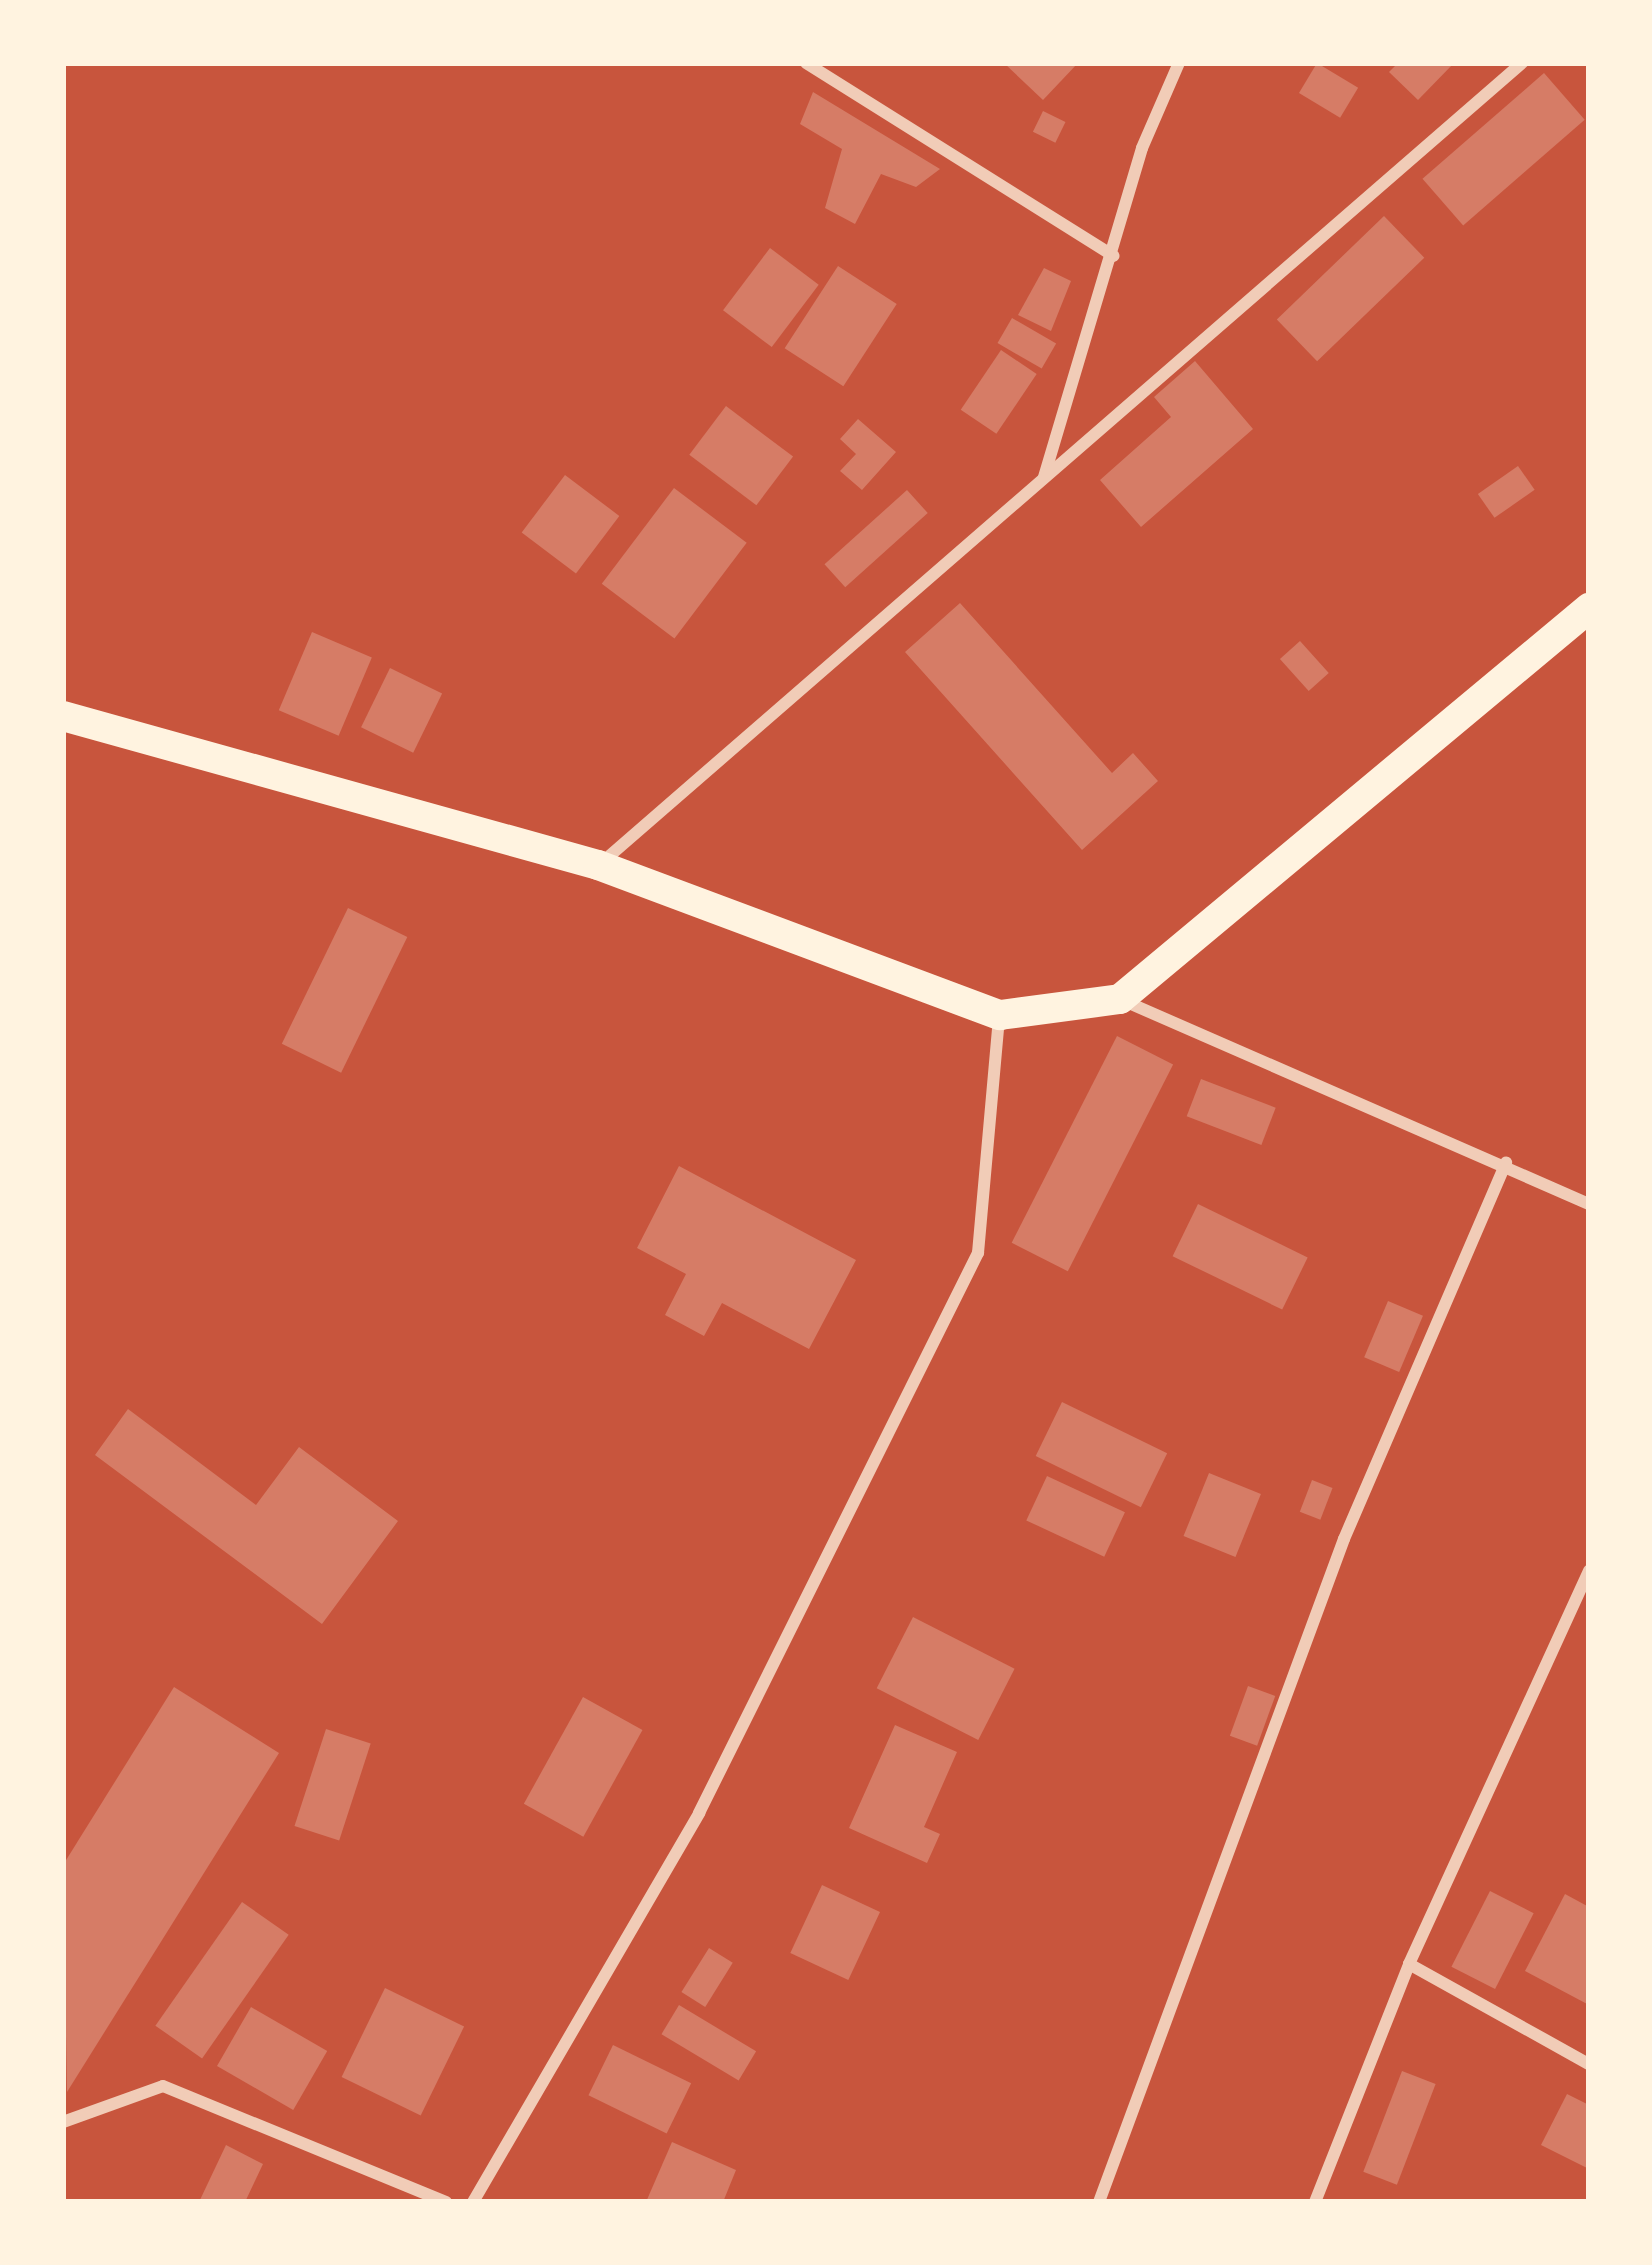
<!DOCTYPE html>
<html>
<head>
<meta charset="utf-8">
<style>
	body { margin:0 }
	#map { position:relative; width:1652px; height:2265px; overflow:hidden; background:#c8553d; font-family:"Sofia Sans Condensed",sans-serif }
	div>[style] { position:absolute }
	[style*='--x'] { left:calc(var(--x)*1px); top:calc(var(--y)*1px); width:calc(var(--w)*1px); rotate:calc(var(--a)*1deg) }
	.building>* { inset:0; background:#d67c66; transform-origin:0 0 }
	.minor>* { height:12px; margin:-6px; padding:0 6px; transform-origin:6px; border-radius:6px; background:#f1ccb7 }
	.trunk>* { height:30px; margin:-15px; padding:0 15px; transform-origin:15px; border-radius:15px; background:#fff3e0 }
	span { translate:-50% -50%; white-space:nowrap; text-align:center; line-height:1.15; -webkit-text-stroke:10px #fff3e0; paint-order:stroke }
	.frame { position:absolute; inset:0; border:66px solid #fff3e0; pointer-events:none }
</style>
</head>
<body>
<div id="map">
	<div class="building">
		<div style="clip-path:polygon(1004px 63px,1078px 63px,1043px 100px)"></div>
		<div style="left:1317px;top:63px;width:48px;height:35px;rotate:31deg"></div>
		<div style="clip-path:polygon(1398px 63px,1454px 63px,1418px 100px,1389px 72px)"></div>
		<div style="left:1544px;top:73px;width:62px;height:161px;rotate:49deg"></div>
		<div style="clip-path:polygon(813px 92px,940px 169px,916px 187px,881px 174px,855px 224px,825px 208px,842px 149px,800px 124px)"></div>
		<div style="left:1043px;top:111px;width:25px;height:23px;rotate:26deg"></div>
		<div style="left:1384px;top:216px;width:58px;height:149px;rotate:46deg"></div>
		<div style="left:770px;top:248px;width:61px;height:78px;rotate:37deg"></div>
		<div style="left:838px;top:266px;width:70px;height:98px;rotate:33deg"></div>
		<div style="clip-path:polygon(1044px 268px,1071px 281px,1051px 331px,1018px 315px)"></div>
		<div style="left:1012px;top:318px;width:51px;height:29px;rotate:30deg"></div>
		<div style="left:1001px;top:350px;width:43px;height:72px;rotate:34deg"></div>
		<div style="clip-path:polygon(1195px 361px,1253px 429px,1141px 527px,1100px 480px,1171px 417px,1154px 397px)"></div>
		<div style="left:726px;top:406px;width:84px;height:61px;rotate:37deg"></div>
		<div style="clip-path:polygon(858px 419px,896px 452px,862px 490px,840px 471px,856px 454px,840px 439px)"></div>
		<div style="left:1518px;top:466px;width:29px;height:49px;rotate:55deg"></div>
		<div style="left:565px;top:475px;width:68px;height:72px;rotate:37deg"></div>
		<div style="left:674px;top:488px;width:91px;height:120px;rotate:37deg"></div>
		<div style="left:907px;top:490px;width:31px;height:111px;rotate:48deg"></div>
		<div style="clip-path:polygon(960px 603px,1112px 773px,1133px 753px,1158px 781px,1082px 850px,905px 652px)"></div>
		<div style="left:312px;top:632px;width:65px;height:85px;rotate:23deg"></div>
		<div style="left:1300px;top:641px;width:43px;height:27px;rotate:48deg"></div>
		<div style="left:390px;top:668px;width:58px;height:66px;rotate:26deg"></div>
		<div style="left:348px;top:908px;width:66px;height:151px;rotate:26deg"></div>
		<div style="left:1117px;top:1036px;width:63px;height:232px;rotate:27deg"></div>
		<div style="left:1201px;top:1079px;width:80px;height:40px;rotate:21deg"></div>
		<div style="clip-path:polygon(679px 1166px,856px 1260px,809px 1349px,722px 1303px,704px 1336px,665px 1315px,686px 1274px,637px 1248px)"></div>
		<div style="left:1198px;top:1204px;width:122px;height:58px;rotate:26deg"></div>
		<div style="left:1388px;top:1301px;width:38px;height:61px;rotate:23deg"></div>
		<div style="left:1062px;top:1402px;width:117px;height:60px;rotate:26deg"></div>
		<div style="clip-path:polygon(128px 1409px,256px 1505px,299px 1447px,398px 1521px,322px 1624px,95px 1455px)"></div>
		<div style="left:1209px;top:1473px;width:56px;height:68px;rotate:22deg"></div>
		<div style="left:1047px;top:1476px;width:86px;height:49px;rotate:25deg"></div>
		<div style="left:1312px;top:1480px;width:22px;height:34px;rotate:21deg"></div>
		<div style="left:913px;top:1617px;width:114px;height:80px;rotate:27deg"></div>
		<div style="left:1248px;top:1686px;width:29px;height:53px;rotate:20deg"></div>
		<div style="clip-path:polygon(174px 1687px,279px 1753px,67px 2092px,63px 1865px)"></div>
		<div style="left:583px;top:1697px;width:68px;height:122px;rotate:29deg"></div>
		<div style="clip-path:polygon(895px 1725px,957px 1752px,924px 1827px,940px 1834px,927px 1863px,849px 1828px)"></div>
		<div style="left:326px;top:1729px;width:47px;height:102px;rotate:18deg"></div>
		<div style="left:822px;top:1885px;width:64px;height:75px;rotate:25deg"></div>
		<div style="left:1490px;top:1891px;width:49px;height:85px;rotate:27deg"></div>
		<div style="clip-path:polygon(1565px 1894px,1589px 1907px,1589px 2005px,1525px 1971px)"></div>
		<div style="left:242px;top:1902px;width:57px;height:151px;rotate:35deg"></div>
		<div style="left:709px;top:1948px;width:28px;height:52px;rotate:32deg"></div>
		<div style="left:385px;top:1988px;width:88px;height:99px;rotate:26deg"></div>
		<div style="left:679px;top:2005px;width:90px;height:34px;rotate:31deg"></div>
		<div style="left:251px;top:2007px;width:88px;height:68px;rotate:30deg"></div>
		<div style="left:613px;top:2045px;width:87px;height:56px;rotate:26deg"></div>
		<div style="left:1402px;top:2071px;width:36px;height:108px;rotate:21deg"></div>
		<div style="clip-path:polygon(1567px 2094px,1589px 2105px,1589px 2169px,1541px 2145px)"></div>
		<div style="clip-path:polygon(672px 2142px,736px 2170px,723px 2202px,646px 2202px)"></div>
		<div style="clip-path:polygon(226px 2145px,263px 2164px,245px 2202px,199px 2202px)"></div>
	</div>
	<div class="minor">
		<div style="--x:806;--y:63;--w:363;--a:32.1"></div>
		<div style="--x:1044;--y:477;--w:343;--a:-73.4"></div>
		<div style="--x:1142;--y:148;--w:93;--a:-66.5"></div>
		<div style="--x:599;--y:865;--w:1223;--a:-40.99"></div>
		<div style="--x:1122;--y:1000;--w:510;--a:23.6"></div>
		<div style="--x:1409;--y:1964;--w:206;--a:29.1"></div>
		<div style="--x:63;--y:2122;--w:106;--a:-19.8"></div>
		<div style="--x:163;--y:2086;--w:306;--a:22.3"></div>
		<div style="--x:473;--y:2202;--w:450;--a:-59.8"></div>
		<div style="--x:699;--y:1813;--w:626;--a:-63.52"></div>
		<div style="--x:978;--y:1253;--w:237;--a:-84.9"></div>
		<div style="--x:1099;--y:2202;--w:707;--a:-69.72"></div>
		<div style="--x:1344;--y:1539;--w:410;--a:-66.7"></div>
		<div style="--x:1315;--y:2202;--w:256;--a:-68.4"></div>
		<div style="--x:1409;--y:1964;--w:433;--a:-65.4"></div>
	</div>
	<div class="trunk">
		<div style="--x:63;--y:716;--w:555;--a:15.56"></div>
		<div style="--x:598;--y:865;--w:429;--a:20.5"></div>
		<div style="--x:1000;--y:1015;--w:121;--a:-7.6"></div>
		<div style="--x:1120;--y:999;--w:611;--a:-39.82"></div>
	</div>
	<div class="frame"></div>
</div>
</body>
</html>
